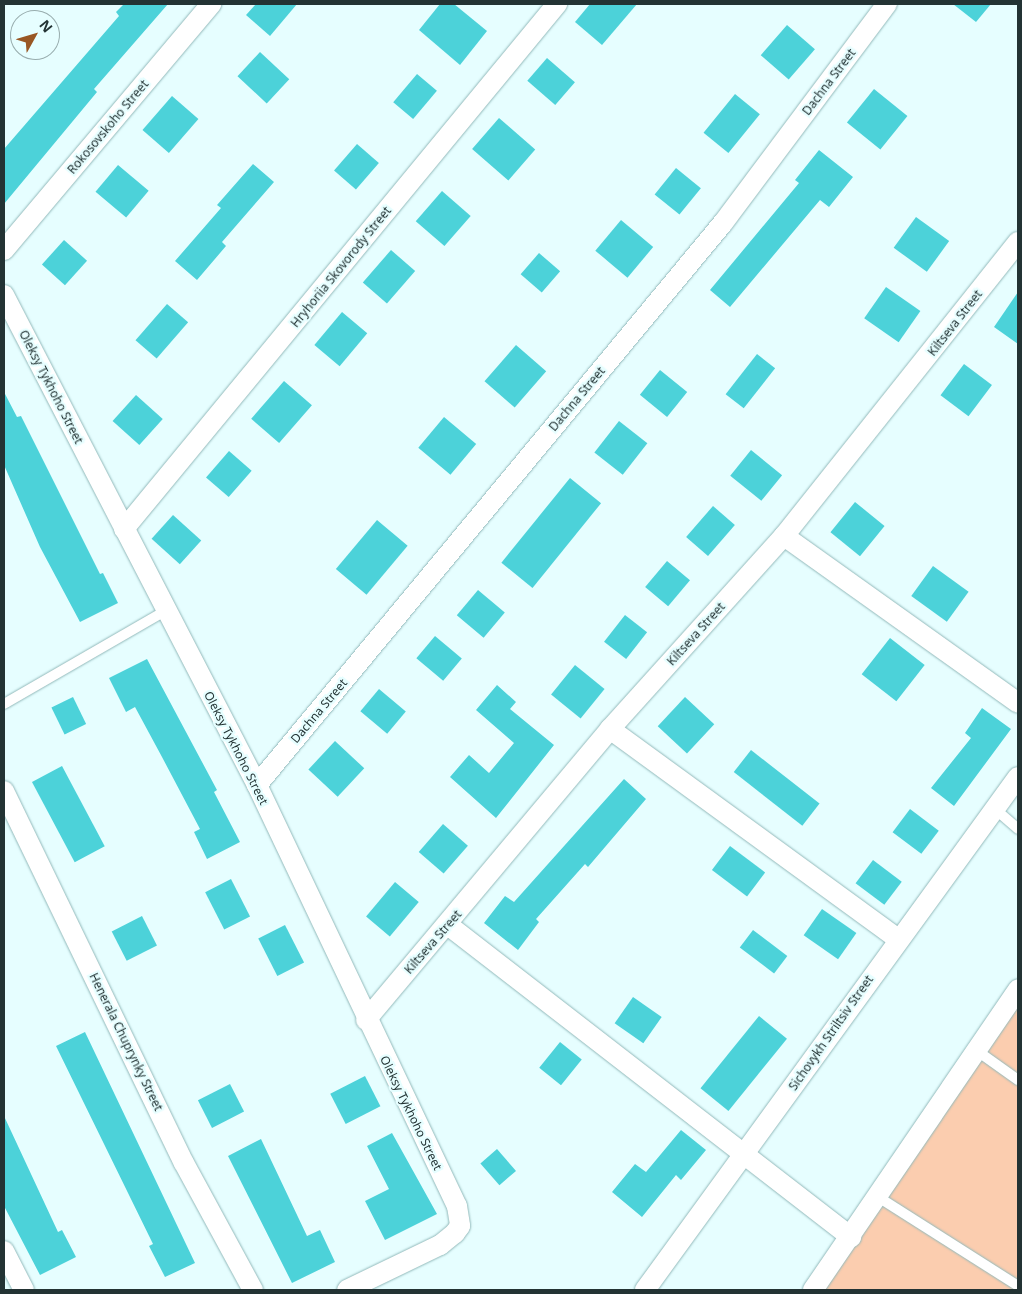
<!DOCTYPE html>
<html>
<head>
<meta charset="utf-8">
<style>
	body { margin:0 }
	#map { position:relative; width:1022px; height:1294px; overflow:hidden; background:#e6feff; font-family:"Noto Sans",sans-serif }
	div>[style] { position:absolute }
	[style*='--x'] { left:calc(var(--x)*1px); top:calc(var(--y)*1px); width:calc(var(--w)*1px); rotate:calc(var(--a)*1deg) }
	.green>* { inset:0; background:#fbcdaf }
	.building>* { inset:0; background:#4cd2d9; transform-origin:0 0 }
	.roads { filter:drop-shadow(0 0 1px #92b9ba) drop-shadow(0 0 1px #92b9ba) }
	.service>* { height:10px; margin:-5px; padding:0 5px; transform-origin:5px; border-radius:5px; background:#fff }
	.minor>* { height:20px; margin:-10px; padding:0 10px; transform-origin:10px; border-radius:10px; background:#fff }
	span { translate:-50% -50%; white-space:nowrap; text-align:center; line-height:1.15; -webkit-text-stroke:4.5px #e6feff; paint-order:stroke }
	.street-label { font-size:12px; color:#233334 }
	.frame { position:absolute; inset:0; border:5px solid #233334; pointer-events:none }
	.north { position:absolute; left:10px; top:10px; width:50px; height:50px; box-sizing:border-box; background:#e6feff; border:1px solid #98adae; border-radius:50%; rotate:51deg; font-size:14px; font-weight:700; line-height:20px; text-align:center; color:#233334 }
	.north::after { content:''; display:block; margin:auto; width:18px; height:22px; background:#995724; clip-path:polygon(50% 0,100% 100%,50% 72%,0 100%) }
</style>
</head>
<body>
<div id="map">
	<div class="green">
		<div style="clip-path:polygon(1018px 1001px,1018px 1290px,822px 1290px)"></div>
	</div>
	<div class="building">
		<div style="clip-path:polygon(124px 4px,168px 4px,94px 89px,97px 92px,4px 204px,4px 149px,119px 16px,116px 12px)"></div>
		<div style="clip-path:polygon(256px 4px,297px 4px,270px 36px,246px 15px)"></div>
		<div style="clip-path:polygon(440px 4px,454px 4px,487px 31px,460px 65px,419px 30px)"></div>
		<div style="clip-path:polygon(590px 4px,637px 4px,602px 45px,575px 22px)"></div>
		<div style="clip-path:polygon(953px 4px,991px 4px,976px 22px)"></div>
		<div style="left:787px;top:25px;width:37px;height:40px;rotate:41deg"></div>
		<div style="left:260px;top:52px;width:40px;height:33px;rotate:43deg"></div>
		<div style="left:547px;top:58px;width:37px;height:30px;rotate:41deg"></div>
		<div style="left:417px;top:74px;width:26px;height:37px;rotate:40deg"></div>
		<div style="left:874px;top:89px;width:43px;height:43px;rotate:39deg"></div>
		<div style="left:735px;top:94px;width:32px;height:50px;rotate:39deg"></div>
		<div style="left:172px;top:96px;width:35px;height:45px;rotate:41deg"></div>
		<div style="left:499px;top:118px;width:48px;height:41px;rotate:41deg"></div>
		<div style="left:357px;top:144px;width:29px;height:35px;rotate:41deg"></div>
		<div style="clip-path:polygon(819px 150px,853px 177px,829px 207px,820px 200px,730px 307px,710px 290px,799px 183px,795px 180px)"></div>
		<div style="clip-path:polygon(253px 164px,274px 182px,222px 242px,226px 246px,197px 280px,175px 261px,221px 208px,217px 205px)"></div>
		<div style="left:118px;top:165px;width:40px;height:35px;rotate:40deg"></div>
		<div style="left:676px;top:168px;width:32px;height:34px;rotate:39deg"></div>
		<div style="left:442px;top:191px;width:38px;height:40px;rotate:41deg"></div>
		<div style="left:916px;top:217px;width:41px;height:38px;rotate:36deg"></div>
		<div style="left:621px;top:220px;width:42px;height:40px;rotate:40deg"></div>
		<div style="left:64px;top:240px;width:31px;height:33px;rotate:42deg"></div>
		<div style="left:391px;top:250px;width:32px;height:43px;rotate:41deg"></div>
		<div style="left:539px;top:253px;width:28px;height:28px;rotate:41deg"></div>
		<div style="left:886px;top:287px;width:42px;height:38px;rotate:35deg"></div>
		<div style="clip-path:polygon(1018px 292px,1018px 344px,994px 327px)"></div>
		<div style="left:167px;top:304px;width:28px;height:48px;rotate:41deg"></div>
		<div style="left:342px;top:312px;width:33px;height:43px;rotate:40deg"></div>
		<div style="left:516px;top:345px;width:40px;height:48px;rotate:41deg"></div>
		<div style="left:757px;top:354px;width:23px;height:51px;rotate:38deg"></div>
		<div style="left:964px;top:364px;width:35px;height:39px;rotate:37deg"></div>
		<div style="left:660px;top:370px;width:35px;height:32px;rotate:39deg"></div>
		<div style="left:284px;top:381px;width:37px;height:50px;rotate:41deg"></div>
		<div style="clip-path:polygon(4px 392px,17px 417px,21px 416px,100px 574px,103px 573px,118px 603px,80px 622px,40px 547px,4px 465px)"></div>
		<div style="left:136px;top:395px;width:36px;height:35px;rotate:42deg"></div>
		<div style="left:444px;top:417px;width:42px;height:40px;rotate:40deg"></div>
		<div style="left:619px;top:421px;width:36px;height:40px;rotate:38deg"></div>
		<div style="left:751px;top:450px;width:40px;height:33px;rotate:39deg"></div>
		<div style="left:229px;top:451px;width:30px;height:35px;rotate:41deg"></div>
		<div style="left:570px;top:478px;width:40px;height:109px;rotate:39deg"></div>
		<div style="left:855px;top:502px;width:38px;height:39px;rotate:39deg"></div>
		<div style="left:713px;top:506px;width:29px;height:41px;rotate:41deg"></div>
		<div style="left:173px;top:515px;width:38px;height:32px;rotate:42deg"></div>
		<div style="left:377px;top:520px;width:40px;height:64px;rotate:40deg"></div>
		<div style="left:667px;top:561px;width:30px;height:34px;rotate:40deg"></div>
		<div style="left:933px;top:566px;width:44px;height:37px;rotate:36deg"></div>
		<div style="left:478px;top:590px;width:35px;height:33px;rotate:40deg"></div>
		<div style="left:625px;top:615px;width:28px;height:34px;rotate:38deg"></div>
		<div style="left:435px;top:636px;width:35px;height:29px;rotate:40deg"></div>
		<div style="left:890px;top:638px;width:44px;height:46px;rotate:38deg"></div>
		<div style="clip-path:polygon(147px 659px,217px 790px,214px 792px,240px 842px,207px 859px,194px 832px,200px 829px,162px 757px,135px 707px,126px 712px,109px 678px)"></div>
		<div style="left:575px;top:665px;width:38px;height:38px;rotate:39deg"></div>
		<div style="clip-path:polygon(497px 685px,516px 702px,510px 709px,554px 745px,496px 818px,450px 777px,469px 755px,489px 773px,514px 743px,476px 710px)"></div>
		<div style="left:379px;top:689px;width:35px;height:29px;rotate:40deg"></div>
		<div style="left:73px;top:697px;width:30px;height:24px;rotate:64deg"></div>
		<div style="left:685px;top:697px;width:40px;height:40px;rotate:43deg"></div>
		<div style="clip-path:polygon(982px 708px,1011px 729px,954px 806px,931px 788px,971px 738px,965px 733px)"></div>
		<div style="left:335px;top:741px;width:40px;height:39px;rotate:43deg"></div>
		<div style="left:751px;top:750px;width:87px;height:28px;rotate:38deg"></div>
		<div style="left:62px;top:766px;width:91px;height:34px;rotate:62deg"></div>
		<div style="clip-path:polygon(624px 779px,646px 799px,588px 867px,585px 864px,536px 919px,539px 922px,518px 950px,484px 923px,505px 896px,514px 902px)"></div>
		<div style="left:910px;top:809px;width:36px;height:29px;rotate:37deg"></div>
		<div style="left:443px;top:824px;width:33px;height:37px;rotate:41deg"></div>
		<div style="left:730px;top:846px;width:44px;height:30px;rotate:37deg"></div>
		<div style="left:873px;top:860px;width:36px;height:29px;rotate:37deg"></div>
		<div style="left:231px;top:879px;width:42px;height:29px;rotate:63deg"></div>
		<div style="left:395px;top:882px;width:31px;height:45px;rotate:40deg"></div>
		<div style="left:822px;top:909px;width:42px;height:32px;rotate:35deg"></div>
		<div style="left:142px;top:916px;width:33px;height:34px;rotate:63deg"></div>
		<div style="left:285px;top:925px;width:42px;height:30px;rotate:63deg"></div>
		<div style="left:753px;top:930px;width:43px;height:22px;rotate:37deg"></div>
		<div style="left:633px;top:997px;width:35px;height:32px;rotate:35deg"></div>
		<div style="left:759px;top:1016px;width:36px;height:93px;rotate:39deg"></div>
		<div style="clip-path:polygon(85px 1032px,195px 1263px,165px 1277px,149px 1246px,153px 1244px,56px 1046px)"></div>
		<div style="left:560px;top:1042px;width:28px;height:33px;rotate:39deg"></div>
		<div style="left:365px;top:1076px;width:34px;height:39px;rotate:63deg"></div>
		<div style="left:230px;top:1084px;width:31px;height:36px;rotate:63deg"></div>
		<div style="clip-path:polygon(4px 1116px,58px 1232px,62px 1230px,76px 1257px,40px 1275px,4px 1206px)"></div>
		<div style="clip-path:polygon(681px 1130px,706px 1150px,681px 1180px,676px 1175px,642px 1217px,612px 1192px,635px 1164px,646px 1172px)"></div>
		<div style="clip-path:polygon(392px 1133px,437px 1214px,385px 1240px,365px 1201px,389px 1189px,367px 1146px)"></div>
		<div style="clip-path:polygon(261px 1139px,307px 1236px,320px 1230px,335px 1262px,292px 1283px,228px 1156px)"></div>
		<div style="left:497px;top:1149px;width:29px;height:22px;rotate:49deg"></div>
	</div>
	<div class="roads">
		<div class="service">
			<div style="--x:4;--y:704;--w:186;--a:-30"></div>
			<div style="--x:994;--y:808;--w:32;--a:41"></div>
			<div style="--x:976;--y:1050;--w:52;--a:35.5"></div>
			<div style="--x:878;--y:1197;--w:166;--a:32.4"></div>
		</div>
		<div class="minor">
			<div style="--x:4;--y:250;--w:322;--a:-49.9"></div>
			<div style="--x:4;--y:295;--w:551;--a:62.69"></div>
			<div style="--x:257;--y:785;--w:466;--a:64.6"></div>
			<div style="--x:457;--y:1206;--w:20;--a:81"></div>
			<div style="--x:460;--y:1226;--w:9;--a:126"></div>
			<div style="--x:455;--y:1233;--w:19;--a:141"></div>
			<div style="--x:440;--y:1245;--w:103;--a:154.2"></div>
			<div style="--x:124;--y:529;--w:681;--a:-50.49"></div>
			<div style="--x:784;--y:536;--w:287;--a:35.5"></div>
			<div style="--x:610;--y:729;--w:356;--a:36.1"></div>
			<div style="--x:257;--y:785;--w:730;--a:-50.34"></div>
			<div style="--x:723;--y:223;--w:274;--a:-53.2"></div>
			<div style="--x:4;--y:791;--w:413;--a:64.2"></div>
			<div style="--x:184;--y:1163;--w:145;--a:61.5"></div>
			<div style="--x:448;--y:925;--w:510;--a:37.75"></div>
			<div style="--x:366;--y:1020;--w:380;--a:-50"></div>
			<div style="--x:610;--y:729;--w:260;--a:-48"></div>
			<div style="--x:784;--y:536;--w:376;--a:-51.5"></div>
			<div style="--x:4;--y:1251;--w:44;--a:62.9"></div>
			<div style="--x:645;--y:1290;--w:634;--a:-53.98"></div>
			<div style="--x:813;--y:1290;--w:364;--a:-55.7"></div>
		</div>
	</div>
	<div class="street-label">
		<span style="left:829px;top:82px;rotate:-53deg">Dachna Street</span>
		<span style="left:108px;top:127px;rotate:-50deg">Rokosovskoho Street</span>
		<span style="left:341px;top:267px;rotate:-51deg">Hryhoriia Skovorody Street</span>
		<span style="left:955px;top:323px;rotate:-52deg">Kiltseva Street</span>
		<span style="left:51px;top:387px;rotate:63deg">Oleksy Tykhoho Street</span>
		<span style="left:577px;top:399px;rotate:-50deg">Dachna Street</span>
		<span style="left:696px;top:634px;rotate:-48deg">Kiltseva Street</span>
		<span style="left:319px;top:711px;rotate:-50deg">Dachna Street</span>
		<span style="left:236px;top:748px;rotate:63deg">Oleksy Tykhoho Street</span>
		<span style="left:433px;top:942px;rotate:-49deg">Kiltseva Street</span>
		<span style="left:831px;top:1033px;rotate:-55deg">Sichovykh Striltsiv Street</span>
		<span style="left:126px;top:1042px;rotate:64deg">Henerala Chuprynky Street</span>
		<span style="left:411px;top:1113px;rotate:64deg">Oleksy Tykhoho Street</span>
	</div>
	<div class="frame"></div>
	<div class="north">N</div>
</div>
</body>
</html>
